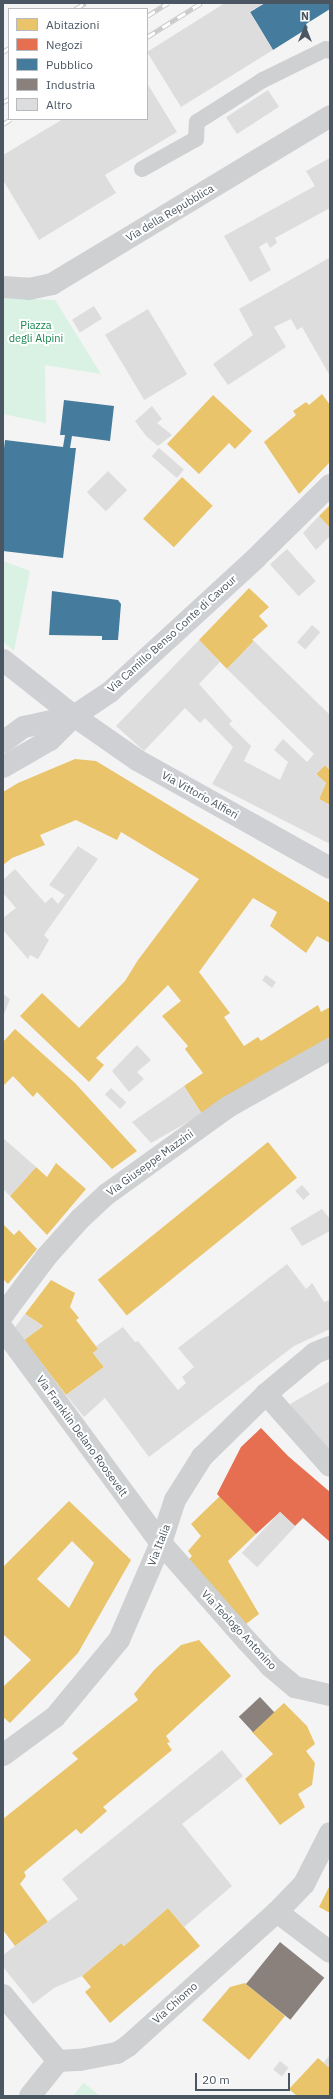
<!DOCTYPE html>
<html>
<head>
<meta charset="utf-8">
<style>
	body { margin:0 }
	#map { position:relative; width:333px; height:2099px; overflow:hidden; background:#f4f4f4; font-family:"IBM Plex Sans",sans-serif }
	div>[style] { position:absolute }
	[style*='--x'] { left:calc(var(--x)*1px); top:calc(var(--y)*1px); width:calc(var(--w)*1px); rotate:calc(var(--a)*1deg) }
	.green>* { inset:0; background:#d9f2e3 }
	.homes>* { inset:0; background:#e9c46a; transform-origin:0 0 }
	.shops>* { inset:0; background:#e76f51 }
	.public>* { inset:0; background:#457b9d }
	.industry>* { inset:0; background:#8a817c; transform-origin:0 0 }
	.building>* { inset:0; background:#ddddde; transform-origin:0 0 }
	.lane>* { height:16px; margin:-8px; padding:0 8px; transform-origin:8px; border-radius:8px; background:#ced0d2 }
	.street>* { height:22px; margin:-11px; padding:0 11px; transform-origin:11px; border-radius:11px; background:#ced0d2 }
	.secondary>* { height:22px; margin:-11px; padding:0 11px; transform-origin:11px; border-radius:11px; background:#ced0d4 }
	.rail>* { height:4.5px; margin-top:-2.25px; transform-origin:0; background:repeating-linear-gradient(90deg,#fff 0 9px,#c9cacc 0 18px); box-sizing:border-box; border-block:1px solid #c9cacc }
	span { translate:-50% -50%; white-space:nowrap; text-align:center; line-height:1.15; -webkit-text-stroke:4px #fff; paint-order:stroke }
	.street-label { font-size:11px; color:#4a5661 }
	.park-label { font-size:11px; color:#17864f }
	.frame { position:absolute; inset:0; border:4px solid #4a5661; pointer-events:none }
	.legend { position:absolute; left:8px; top:8px; width:140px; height:112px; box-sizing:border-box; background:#fff; border:1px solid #b7bbc0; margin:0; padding:5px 7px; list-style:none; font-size:12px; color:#4a5661 }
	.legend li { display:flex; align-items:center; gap:8px; height:20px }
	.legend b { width:20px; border:1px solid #b7bbc0 }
	.north { position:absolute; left:285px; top:8px; width:40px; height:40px; -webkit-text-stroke:3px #fff; paint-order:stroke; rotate:0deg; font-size:11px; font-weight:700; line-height:16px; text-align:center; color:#4a5661 }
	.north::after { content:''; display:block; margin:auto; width:14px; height:18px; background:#4a5661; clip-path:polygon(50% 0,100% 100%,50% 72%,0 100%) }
	.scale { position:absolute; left:195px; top:2073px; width:95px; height:18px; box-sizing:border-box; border:2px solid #4a5661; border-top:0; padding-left:5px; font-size:12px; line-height:14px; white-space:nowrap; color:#4a5661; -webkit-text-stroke:3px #fff; paint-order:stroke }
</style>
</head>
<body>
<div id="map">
	<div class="green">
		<div style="clip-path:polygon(3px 298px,55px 300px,101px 374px,45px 365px,46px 423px,3px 414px)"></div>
		<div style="clip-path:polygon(3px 561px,30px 571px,14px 651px,3px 642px)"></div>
		<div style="clip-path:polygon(84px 2082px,84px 2083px,100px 2096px,73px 2096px)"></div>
	</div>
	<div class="homes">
		<div style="clip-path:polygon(322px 394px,330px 405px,330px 462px,299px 494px,264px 442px,296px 415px,293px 411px,306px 402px,309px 405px)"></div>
		<div style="clip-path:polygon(213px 395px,252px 431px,235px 449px,229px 443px,199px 474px,167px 444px)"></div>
		<div style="left:182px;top:477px;width:42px;height:57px;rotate:43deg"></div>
		<div style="clip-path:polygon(330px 505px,330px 528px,319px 516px)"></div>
		<div style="clip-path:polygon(249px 588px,269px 607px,259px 616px,268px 626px,252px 640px,254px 641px,227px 669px,199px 640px)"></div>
		<div style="clip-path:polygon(75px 759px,96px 761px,330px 903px,330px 943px,317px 936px,306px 953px,270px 926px,277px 912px,253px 898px,199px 972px,230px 1013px,224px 1017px,244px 1046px,258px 1037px,261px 1041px,318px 1005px,321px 1012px,330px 1007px,330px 1037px,202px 1114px,184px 1086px,203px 1073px,185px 1049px,188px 1046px,162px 1016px,181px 1001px,168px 985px,96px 1058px,104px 1065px,89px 1082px,20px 1016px,42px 993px,79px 1028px,125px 981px,138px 960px,199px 879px,121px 832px,117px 840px,76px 820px,40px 835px,45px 845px,12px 858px,3px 865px,3px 792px,18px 783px)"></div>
		<div style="clip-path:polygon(325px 765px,330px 770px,330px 805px,319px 799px,326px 783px,316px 774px)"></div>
		<div style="clip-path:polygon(15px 1029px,75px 1083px,137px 1151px,112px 1169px,37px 1092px,33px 1097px,13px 1076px,3px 1086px,3px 1042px)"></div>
		<div style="left:268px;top:1142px;width:46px;height:219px;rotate:51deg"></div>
		<div style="clip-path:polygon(56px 1163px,86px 1189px,47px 1235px,10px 1196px,36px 1167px,47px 1177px)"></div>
		<div style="clip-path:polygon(3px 1224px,14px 1235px,19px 1230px,37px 1249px,8px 1284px,3px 1279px)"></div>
		<div style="clip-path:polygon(51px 1280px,75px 1293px,70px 1307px,79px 1318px,76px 1320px,98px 1349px,93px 1353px,104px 1367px,66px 1395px,24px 1340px,43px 1326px,25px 1314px)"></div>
		<div style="clip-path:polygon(220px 1496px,256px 1534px,228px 1561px,259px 1614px,241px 1628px,183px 1565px,192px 1556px,188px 1551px,201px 1536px,191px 1524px)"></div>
		<div style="clip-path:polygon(evenodd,69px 1501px,131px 1560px,78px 1653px,10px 1723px,3px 1717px,3px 1687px,31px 1660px,3px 1634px,3px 1567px,69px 1501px,72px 1541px,94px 1563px,69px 1608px,37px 1579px,72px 1541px)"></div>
		<div style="clip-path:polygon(199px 1640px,231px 1676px,166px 1736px,170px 1742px,167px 1743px,172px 1750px,103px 1807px,107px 1811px,81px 1834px,76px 1829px,24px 1872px,26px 1876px,20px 1884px,48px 1922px,15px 1946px,3px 1930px,3px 1819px,78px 1759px,72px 1753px,138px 1700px,134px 1694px,154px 1670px,181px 1645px)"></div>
		<div style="clip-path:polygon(284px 1703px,307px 1726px,315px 1744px,306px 1751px,315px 1763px,312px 1785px,298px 1794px,305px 1807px,280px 1825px,245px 1779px,273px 1754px,252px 1732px)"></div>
		<div style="clip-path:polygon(330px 1885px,330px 1913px,319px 1907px)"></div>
		<div style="clip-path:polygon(168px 1908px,200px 1946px,110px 2023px,85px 1992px,91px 1987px,82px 1976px,121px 1943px,124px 1946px)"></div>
		<div style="clip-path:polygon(245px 1983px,285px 2016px,249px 2060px,202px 2020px,230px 1987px)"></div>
		<div style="clip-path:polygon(318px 2058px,330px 2068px,330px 2096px,297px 2096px,289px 2089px)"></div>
	</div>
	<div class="shops">
		<div style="clip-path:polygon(261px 1428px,288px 1456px,330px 1492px,330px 1542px,303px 1518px,295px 1526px,280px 1512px,256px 1534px,217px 1494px,241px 1447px)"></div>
	</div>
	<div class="public">
		<div style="clip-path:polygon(265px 3px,330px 3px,330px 9px,306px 24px,308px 28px,273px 50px,250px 12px)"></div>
		<div style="clip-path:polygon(64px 400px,114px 406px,110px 441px,72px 436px,70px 448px,76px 448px,63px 558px,3px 551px,3px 457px,5px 440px,63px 447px,65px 435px,60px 435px)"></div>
		<div style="clip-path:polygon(52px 591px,118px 600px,121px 604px,118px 640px,102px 640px,102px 636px,49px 635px)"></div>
	</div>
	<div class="industry">
		<div style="left:260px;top:1697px;width:21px;height:29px;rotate:47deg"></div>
		<div style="left:280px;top:1942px;width:57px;height:54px;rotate:39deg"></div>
	</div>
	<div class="building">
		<div style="clip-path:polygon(225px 3px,265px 3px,250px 12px,273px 50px,181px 107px,147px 52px)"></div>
		<div style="clip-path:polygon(147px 83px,177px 132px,105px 175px,116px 193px,39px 240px,3px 180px,3px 155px,63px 119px,147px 119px)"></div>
		<div style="left:268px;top:90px;width:20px;height:50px;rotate:57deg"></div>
		<div style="clip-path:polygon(330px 158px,330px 208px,275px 238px,277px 243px,270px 248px,267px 242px,259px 247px,271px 270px,250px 282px,224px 236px,315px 186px,306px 171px)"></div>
		<div style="clip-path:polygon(329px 258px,330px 376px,302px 327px,297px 330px,291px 319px,274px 327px,286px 347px,228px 385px,213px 364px,253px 335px,239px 309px)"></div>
		<div style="left:94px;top:306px;width:15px;height:26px;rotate:58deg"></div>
		<div style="left:148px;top:309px;width:76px;height:50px;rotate:59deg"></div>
		<div style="clip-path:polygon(152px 406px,162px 419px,157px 423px,172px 435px,158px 446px,146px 436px,135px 421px)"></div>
		<div style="left:159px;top:448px;width:33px;height:11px;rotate:41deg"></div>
		<div style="left:108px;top:471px;width:27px;height:30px;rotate:45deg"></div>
		<div style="clip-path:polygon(319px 516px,330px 528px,330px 536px,316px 550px,303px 533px)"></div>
		<div style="left:287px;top:549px;width:43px;height:23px;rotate:48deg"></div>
		<div style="left:312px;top:625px;width:11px;height:23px;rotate:41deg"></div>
		<div style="clip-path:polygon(199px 640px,220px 662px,199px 684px,232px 721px,229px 724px,251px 746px,244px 761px,280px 780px,288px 762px,274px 750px,283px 739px,307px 762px,314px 754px,227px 669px,254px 641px,330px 715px,330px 770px,325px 765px,316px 774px,326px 783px,319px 799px,330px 805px,330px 844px,212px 784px,233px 747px,205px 718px,200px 723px,185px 708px,144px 751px,116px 726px)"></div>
		<div style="clip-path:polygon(78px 846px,98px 859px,44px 935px,49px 940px,38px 959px,30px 955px,28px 959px,3px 930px,3px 918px,16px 908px,3px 893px,3px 880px,15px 869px,45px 903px,52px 897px,58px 904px,65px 895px,49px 885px)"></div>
		<div style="clip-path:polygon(266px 975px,276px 982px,272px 988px,262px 980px)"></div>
		<div style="clip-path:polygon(3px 994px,10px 999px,3px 1017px)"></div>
		<div style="clip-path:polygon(137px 1045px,151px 1060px,137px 1072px,144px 1079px,129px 1092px,112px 1071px)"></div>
		<div style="clip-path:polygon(184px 1086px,202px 1114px,151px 1143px,132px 1122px)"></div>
		<div style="left:111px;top:1088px;width:21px;height:9px;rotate:43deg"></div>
		<div style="clip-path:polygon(3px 1138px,36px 1167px,10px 1196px,3px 1189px)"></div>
		<div style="left:302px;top:1185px;width:12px;height:9px;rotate:48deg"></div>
		<div style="clip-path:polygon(322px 1209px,330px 1219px,330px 1231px,302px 1246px,290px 1228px)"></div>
		<div style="clip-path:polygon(287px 1264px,306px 1289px,312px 1283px,324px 1302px,330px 1300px,330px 1329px,294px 1346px,149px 1457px,105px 1398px,84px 1417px,66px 1395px,104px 1367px,93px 1353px,98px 1349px,96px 1346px,123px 1327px,135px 1342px,138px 1341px,178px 1390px,186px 1383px,182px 1377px,194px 1367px,178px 1348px)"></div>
		<div style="clip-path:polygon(25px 1314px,43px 1326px,24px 1340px,15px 1327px)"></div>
		<div style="clip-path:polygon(330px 1381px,330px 1457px,317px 1443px,290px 1404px)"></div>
		<div style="left:280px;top:1512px;width:21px;height:56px;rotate:43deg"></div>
		<div style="clip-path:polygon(222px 1750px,243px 1776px,182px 1824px,232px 1886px,184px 1927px,168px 1908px,124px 1946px,121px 1943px,82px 1976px,54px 1988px,33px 2004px,3px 1967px,3px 1955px,78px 1899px,62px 1879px)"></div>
		<div style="clip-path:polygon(330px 2055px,330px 2068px,324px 2062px)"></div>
		<div style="left:280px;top:2061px;width:11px;height:11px;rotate:38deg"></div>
	</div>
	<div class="lane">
		<div style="--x:142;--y:169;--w:62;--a:-29.1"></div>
		<div style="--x:196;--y:139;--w:17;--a:-87"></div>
		<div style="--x:197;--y:122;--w:78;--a:-32.5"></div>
		<div style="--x:263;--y:80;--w:70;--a:-26.2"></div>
		<div style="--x:326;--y:49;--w:4;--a:27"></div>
	</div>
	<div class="street">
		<div style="--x:3;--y:287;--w:26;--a:4"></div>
		<div style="--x:29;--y:289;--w:24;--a:-12"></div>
		<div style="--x:52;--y:284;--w:325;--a:-31.1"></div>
		<div style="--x:3;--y:1315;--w:72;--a:-53.4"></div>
		<div style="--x:46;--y:1257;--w:51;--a:-48.2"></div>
		<div style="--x:80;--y:1219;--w:37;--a:-43"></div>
		<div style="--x:107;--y:1194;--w:149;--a:-35.7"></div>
		<div style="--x:228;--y:1107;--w:117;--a:-29.6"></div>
		<div style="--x:3;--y:1329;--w:266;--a:53.6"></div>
		<div style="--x:161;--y:1543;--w:130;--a:48.7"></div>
		<div style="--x:247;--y:1641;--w:34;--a:47"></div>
		<div style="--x:270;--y:1666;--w:33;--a:40"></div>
		<div style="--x:295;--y:1687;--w:36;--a:13"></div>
		<div style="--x:266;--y:1394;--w:96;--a:48.4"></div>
		<div style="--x:3;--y:1755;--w:64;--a:-36.2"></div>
		<div style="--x:55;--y:1717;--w:100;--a:-50.3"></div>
		<div style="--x:119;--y:1640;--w:106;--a:-66.6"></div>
		<div style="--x:161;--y:1543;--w:45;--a:-72"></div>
		<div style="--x:175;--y:1500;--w:51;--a:-57.9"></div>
		<div style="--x:202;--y:1457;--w:90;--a:-44.5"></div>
		<div style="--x:266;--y:1394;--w:64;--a:-39.9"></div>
		<div style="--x:315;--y:1353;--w:16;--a:-22"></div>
		<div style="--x:277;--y:1912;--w:66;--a:37"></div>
		<div style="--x:3;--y:1995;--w:86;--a:50.2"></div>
		<div style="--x:58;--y:2061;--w:22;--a:-3"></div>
		<div style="--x:80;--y:2060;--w:38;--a:-11"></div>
		<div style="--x:117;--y:2053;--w:13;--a:-32"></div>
		<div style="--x:128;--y:2046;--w:200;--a:-42"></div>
		<div style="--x:277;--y:1912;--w:39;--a:-46"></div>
		<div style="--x:304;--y:1884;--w:57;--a:-63"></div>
		<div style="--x:30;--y:2096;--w:45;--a:-51.3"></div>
	</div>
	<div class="secondary">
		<div style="--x:3;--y:660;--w:90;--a:38.3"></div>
		<div style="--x:74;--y:716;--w:77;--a:34.9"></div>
		<div style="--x:137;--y:760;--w:221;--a:29.2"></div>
		<div style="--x:3;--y:742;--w:26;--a:-36"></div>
		<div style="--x:24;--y:727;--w:51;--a:-12.4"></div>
		<div style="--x:3;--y:767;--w:54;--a:-29.9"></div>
		<div style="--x:50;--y:740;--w:34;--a:-45"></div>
		<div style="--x:74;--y:716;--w:43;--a:-33.7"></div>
		<div style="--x:110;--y:692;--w:198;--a:-42.5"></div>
		<div style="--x:256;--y:558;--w:104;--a:-44.6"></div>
	</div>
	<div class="rail">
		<div style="--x:75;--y:9;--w:12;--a:-31"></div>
		<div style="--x:147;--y:16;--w:25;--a:-32"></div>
		<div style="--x:147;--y:37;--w:64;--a:-32.2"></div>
		<div style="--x:3;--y:52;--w:7;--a:-34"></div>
		<div style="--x:3;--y:102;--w:7;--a:-27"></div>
		<div style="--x:3;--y:124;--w:9;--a:-32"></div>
	</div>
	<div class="street-label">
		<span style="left:170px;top:213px;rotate:-31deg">Via della Repubblica</span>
		<span style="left:172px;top:634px;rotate:-42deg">Via Camillo Benso Conte di Cavour</span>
		<span style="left:200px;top:795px;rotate:29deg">Via Vittorio Alfieri</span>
		<span style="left:150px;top:1163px;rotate:-36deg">Via Giuseppe Mazzini</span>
		<span style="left:82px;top:1436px;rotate:54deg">Via Franklin Delano Roosevelt</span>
		<span style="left:159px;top:1545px;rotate:-69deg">Via Italia</span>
		<span style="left:239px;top:1630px;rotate:47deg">Via Teologo Antonino</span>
		<span style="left:175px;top:2003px;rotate:-42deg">Via Chiomo</span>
	</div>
	<div class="park-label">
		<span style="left:36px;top:332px">Piazza<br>degli Alpini</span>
	</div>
	<div class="frame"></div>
	<ul class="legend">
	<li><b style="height:11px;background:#e9c46a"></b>Abitazioni</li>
	<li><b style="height:11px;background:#e76f51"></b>Negozi</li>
	<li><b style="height:11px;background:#457b9d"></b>Pubblico</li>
	<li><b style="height:11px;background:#8a817c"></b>Industria</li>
	<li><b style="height:11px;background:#ddddde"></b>Altro</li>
	</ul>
	<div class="north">N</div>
	<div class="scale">20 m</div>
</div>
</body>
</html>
